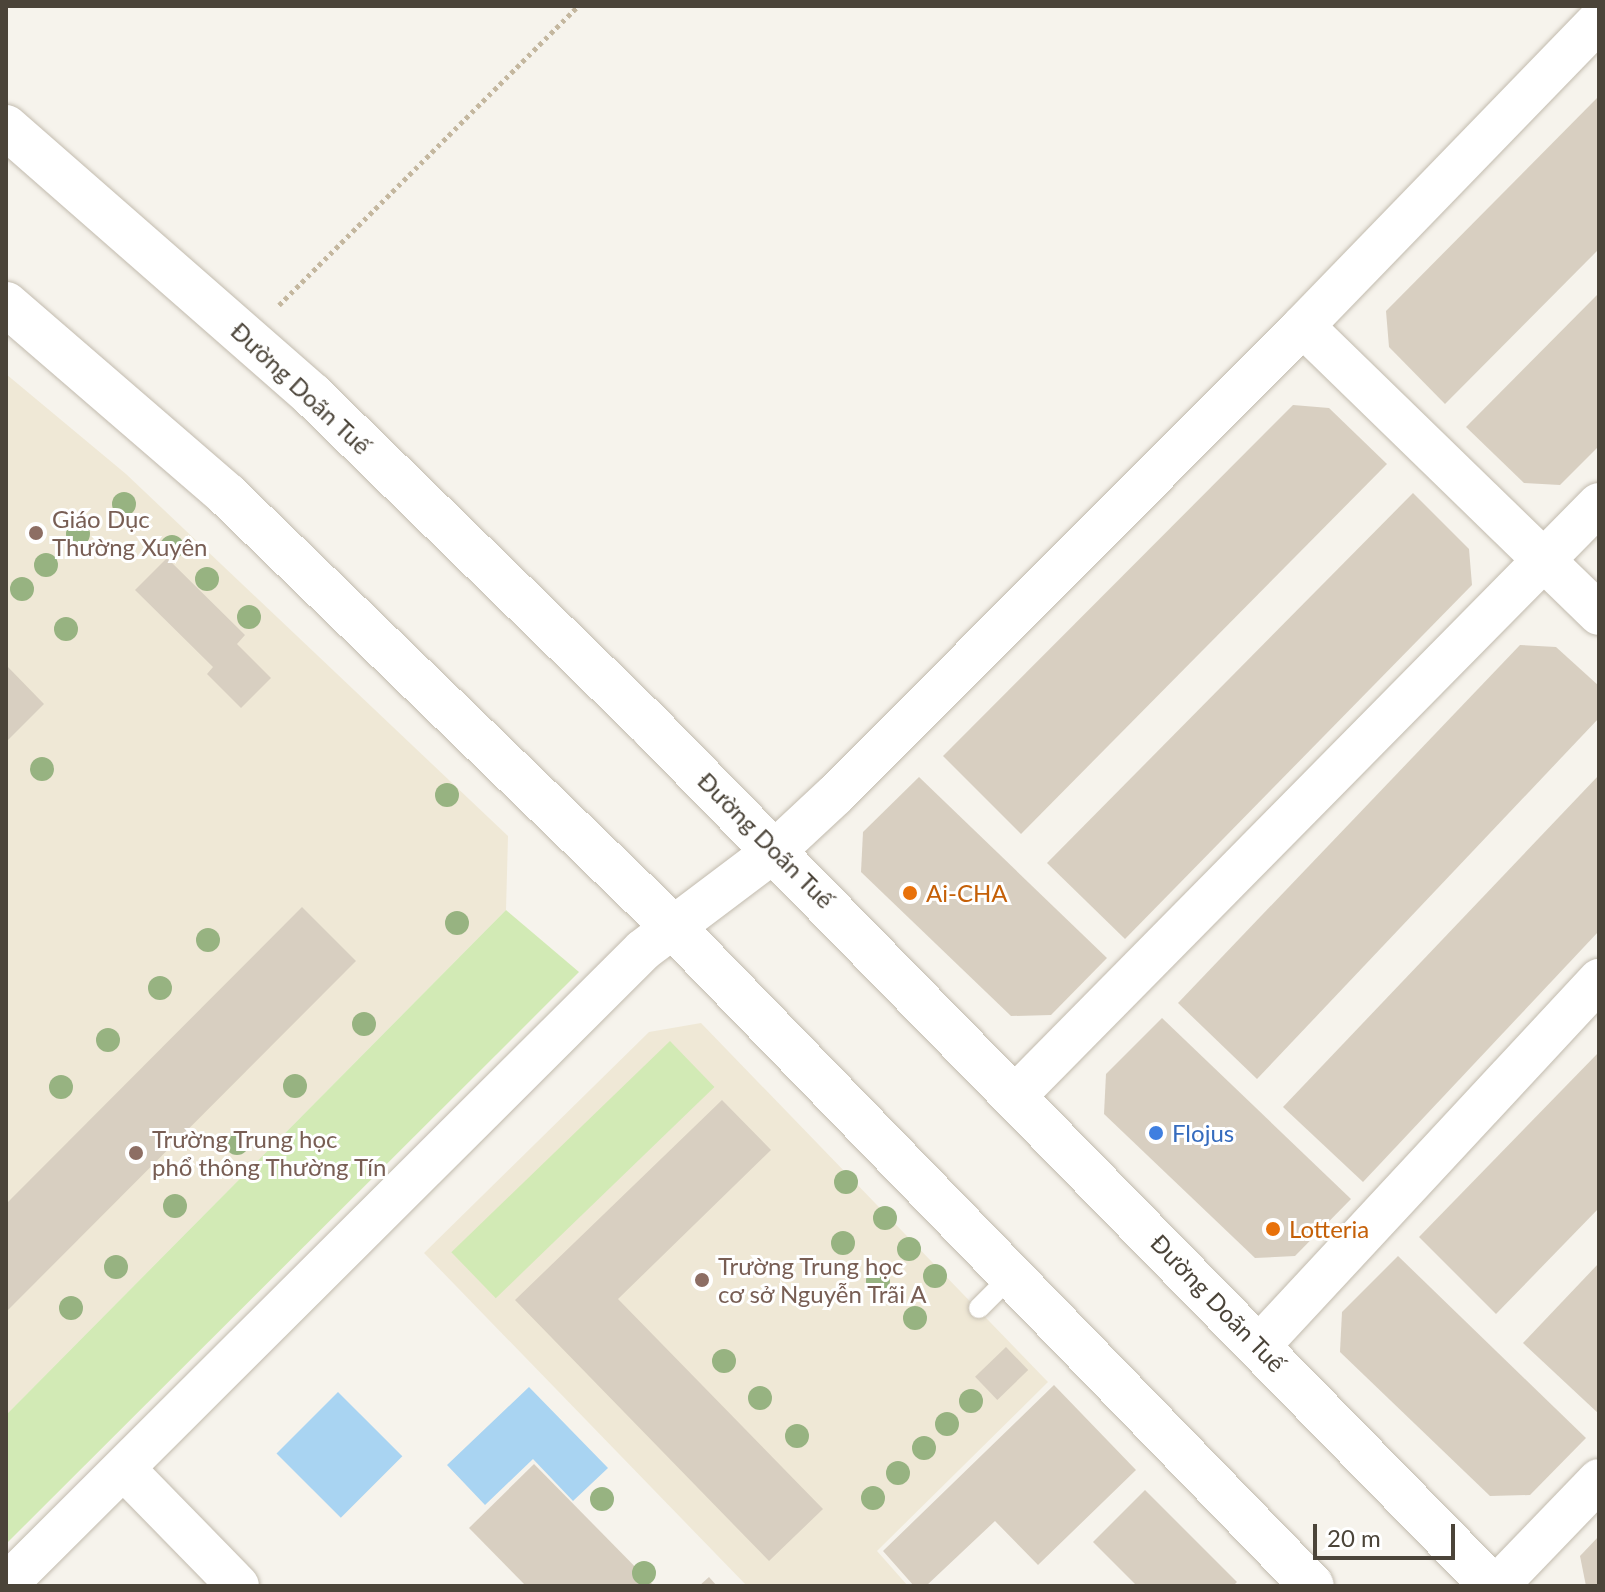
<!DOCTYPE html>
<html>
<head>
<meta charset="utf-8">
<style>
	body { margin:0 }
	#map { position:relative; width:1605px; height:1592px; overflow:hidden; background:#f6f3ec; font-family:Lato,sans-serif }
	div>[style] { position:absolute }
	[style*='--x'] { left:calc(var(--x)*1px); top:calc(var(--y)*1px); width:calc(var(--w)*1px); rotate:calc(var(--a)*1deg) }
	.education>* { inset:0; background:#efe8d6 }
	.green>* { inset:0; background:#d2eab5; transform-origin:0 0 }
	.water>* { inset:0; background:#a9d4f2; transform-origin:0 0 }
	.building>* { inset:0; background:#d8cfc1; transform-origin:0 0 }
	.path>* { height:5px; margin-top:-2.5px; transform-origin:0; background:repeating-linear-gradient(90deg,#c4b79f 0 4px,transparent 0 8px) }
	.roads { filter:drop-shadow(0 0 2px #c2bbae) drop-shadow(0 0 2px #c2bbae) }
	.service>* { height:20px; margin:-10px; padding:0 10px; transform-origin:10px; border-radius:10px; background:#fff }
	.minor>* { height:42px; margin:-21px; padding:0 21px; transform-origin:21px; border-radius:21px; background:#fff }
	.tertiary>* { height:44px; margin:-22px; padding:0 22px; transform-origin:22px; border-radius:22px; background:#fff }
	.trees>* { width:24px; height:24px; margin:-12px; border-radius:50%; background:#97b381 }
	.dots>* { width:22px; height:22px; translate:-50% -50%; box-sizing:border-box; border:4px solid #fff; border-radius:50% }
	span { translate:-50% -50%; white-space:nowrap; text-align:center; line-height:1.15; -webkit-text-stroke:6px #fff; paint-order:stroke }
	.street-label { font-size:24px; color:#4b4439 }
	.education-label { font-size:24px; color:#785e54 }
	.left { translate:0 -50%; text-align:left }
	.food-label { font-size:24px; color:#c56008 }
	.shop-label { font-size:24px; color:#366cbe }
	.frame { position:absolute; inset:0; border:8px solid #4b4439; pointer-events:none }
	.scale { position:absolute; left:1313px; top:1524px; width:142px; height:36px; box-sizing:border-box; border:4px solid #4b4439; border-top:0; padding-left:10px; font-size:24px; line-height:28px; white-space:nowrap; color:#4b4439; -webkit-text-stroke:6px #fff; paint-order:stroke }
</style>
</head>
<body>
<div id="map">
	<div class="education">
		<div style="clip-path:polygon(6px 374px,126px 474px,508px 836px,506px 910px,6px 1415px)"></div>
		<div style="clip-path:polygon(701px 1023px,1048px 1382px,877px 1551px,908px 1586px,747px 1586px,424px 1253px,649px 1032px)"></div>
	</div>
	<div class="green">
		<div style="clip-path:polygon(506px 910px,579px 972px,6px 1544px,6px 1415px)"></div>
		<div style="left:670px;top:1041px;width:64px;height:304px;rotate:46deg"></div>
	</div>
	<div class="water">
		<div style="clip-path:polygon(529px 1387px,608px 1468px,573px 1501px,533px 1459px,485px 1505px,447px 1465px)"></div>
		<div style="left:338px;top:1392px;width:91px;height:87px;rotate:45deg"></div>
	</div>
	<div class="building">
		<div style="clip-path:polygon(1599px 96px,1599px 249px,1445px 404px,1389px 347px,1386px 311px)"></div>
		<div style="clip-path:polygon(1599px 293px,1599px 446px,1560px 485px,1524px 483px,1466px 427px)"></div>
		<div style="clip-path:polygon(1293px 405px,1329px 408px,1387px 464px,1021px 834px,943px 756px)"></div>
		<div style="clip-path:polygon(1413px 493px,1469px 549px,1472px 585px,1125px 939px,1047px 863px)"></div>
		<div style="clip-path:polygon(167px 558px,245px 635px,237px 644px,271px 678px,241px 708px,207px 674px,213px 667px,135px 590px)"></div>
		<div style="clip-path:polygon(1520px 645px,1556px 647px,1599px 686px,1599px 718px,1257px 1079px,1178px 1003px)"></div>
		<div style="clip-path:polygon(6px 665px,44px 704px,6px 742px)"></div>
		<div style="clip-path:polygon(1599px 775px,1599px 931px,1363px 1182px,1283px 1107px)"></div>
		<div style="clip-path:polygon(919px 777px,1107px 958px,1051px 1015px,1011px 1016px,861px 872px,863px 832px)"></div>
		<div style="clip-path:polygon(302px 907px,356px 961px,6px 1312px,6px 1204px)"></div>
		<div style="clip-path:polygon(1162px 1018px,1351px 1199px,1295px 1256px,1255px 1258px,1104px 1114px,1106px 1074px)"></div>
		<div style="clip-path:polygon(1599px 1052px,1599px 1208px,1496px 1314px,1419px 1237px)"></div>
		<div style="clip-path:polygon(722px 1100px,771px 1150px,618px 1299px,823px 1509px,769px 1561px,515px 1300px)"></div>
		<div style="clip-path:polygon(1398px 1256px,1586px 1438px,1530px 1495px,1490px 1496px,1340px 1352px,1342px 1312px)"></div>
		<div style="clip-path:polygon(1599px 1263px,1599px 1414px,1523px 1343px)"></div>
		<div style="left:1006px;top:1347px;width:32px;height:43px;rotate:46deg"></div>
		<div style="clip-path:polygon(1054px 1385px,1136px 1470px,1038px 1565px,995px 1521px,926px 1586px,914px 1586px,883px 1551px)"></div>
		<div style="clip-path:polygon(534px 1464px,654px 1586px,526px 1586px,469px 1528px)"></div>
		<div style="clip-path:polygon(1145px 1490px,1237px 1582px,1233px 1586px,1137px 1586px,1093px 1542px)"></div>
		<div style="clip-path:polygon(1599px 1536px,1599px 1586px,1586px 1586px,1580px 1556px)"></div>
		<div style="clip-path:polygon(709px 1577px,717px 1586px,699px 1586px)"></div>
	</div>
	<div class="path">
		<div style="--x:279;--y:305;--w:423;--a:-45"></div>
	</div>
	<div class="roads">
		<div class="service">
			<div style="--x:979;--y:1308;--w:45;--a:-45"></div>
		</div>
		<div class="minor">
			<div style="--x:1303;--y:326;--w:413;--a:44.2"></div>
			<div style="--x:1016;--y:1095;--w:830;--a:-45.39"></div>
			<div style="--x:1259;--y:1346;--w:500;--a:-47.1"></div>
			<div style="--x:124;--y:1469;--w:163;--a:45.7"></div>
			<div style="--x:6;--y:1585;--w:899;--a:-44.91"></div>
			<div style="--x:643;--y:950;--w:168;--a:-37"></div>
			<div style="--x:777;--y:849;--w:79;--a:-43"></div>
			<div style="--x:835;--y:795;--w:663;--a:-45.06"></div>
			<div style="--x:1303;--y:326;--w:425;--a:-45.9"></div>
			<div style="--x:1497;--y:1586;--w:147;--a:-46.1"></div>
		</div>
		<div class="tertiary">
			<div style="--x:6;--y:127;--w:407;--a:41.2"></div>
			<div style="--x:312;--y:395;--w:477;--a:44.3"></div>
			<div style="--x:653;--y:728;--w:1200;--a:45.64"></div>
			<div style="--x:6;--y:304;--w:292;--a:40.8"></div>
			<div style="--x:227;--y:495;--w:620;--a:44.08"></div>
			<div style="--x:672;--y:926;--w:919;--a:45.88"></div>
		</div>
	</div>
	<div class="trees">
		<div style="left:124px;top:504px"></div>
		<div style="left:78px;top:534px"></div>
		<div style="left:172px;top:547px"></div>
		<div style="left:46px;top:565px"></div>
		<div style="left:207px;top:579px"></div>
		<div style="left:22px;top:589px"></div>
		<div style="left:249px;top:617px"></div>
		<div style="left:66px;top:629px"></div>
		<div style="left:42px;top:769px"></div>
		<div style="left:447px;top:795px"></div>
		<div style="left:457px;top:923px"></div>
		<div style="left:208px;top:940px"></div>
		<div style="left:160px;top:988px"></div>
		<div style="left:364px;top:1024px"></div>
		<div style="left:108px;top:1040px"></div>
		<div style="left:295px;top:1086px"></div>
		<div style="left:61px;top:1087px"></div>
		<div style="left:237px;top:1143px"></div>
		<div style="left:846px;top:1182px"></div>
		<div style="left:175px;top:1206px"></div>
		<div style="left:885px;top:1218px"></div>
		<div style="left:843px;top:1243px"></div>
		<div style="left:909px;top:1249px"></div>
		<div style="left:116px;top:1267px"></div>
		<div style="left:935px;top:1276px"></div>
		<div style="left:878px;top:1281px"></div>
		<div style="left:71px;top:1308px"></div>
		<div style="left:915px;top:1318px"></div>
		<div style="left:724px;top:1361px"></div>
		<div style="left:760px;top:1398px"></div>
		<div style="left:971px;top:1401px"></div>
		<div style="left:947px;top:1424px"></div>
		<div style="left:797px;top:1436px"></div>
		<div style="left:924px;top:1448px"></div>
		<div style="left:898px;top:1473px"></div>
		<div style="left:873px;top:1498px"></div>
		<div style="left:602px;top:1499px"></div>
		<div style="left:644px;top:1573px"></div>
	</div>
	<div class="dots">
		<div style="left:36px;top:533px;background:#8d6e63"></div>
		<div style="left:910px;top:893px;background:#e8710a"></div>
		<div style="left:1156px;top:1133px;background:#3f7fe0"></div>
		<div style="left:136px;top:1153px;background:#8d6e63"></div>
		<div style="left:1273px;top:1229px;background:#e8710a"></div>
		<div style="left:702px;top:1280px;background:#8d6e63"></div>
	</div>
	<div class="street-label">
		<span style="left:301px;top:388px;rotate:43deg">Đường Doãn Tuế</span>
		<span style="left:766px;top:840px;rotate:45deg">Đường Doãn Tuế</span>
		<span style="left:1218px;top:1303px;rotate:46deg">Đường Doãn Tuế</span>
	</div>
	<div class="education-label">
		<span class="left" style="left:52px;top:533px">Giáo Dục<br>Thường Xuyên</span>
		<span class="left" style="left:152px;top:1153px">Trường Trung học<br>phổ thông Thường Tín</span>
		<span class="left" style="left:718px;top:1280px">Trường Trung học<br>cơ sở Nguyễn Trãi A</span>
	</div>
	<div class="food-label">
		<span class="left" style="left:926px;top:893px">Ai-CHA</span>
		<span class="left" style="left:1289px;top:1229px">Lotteria</span>
	</div>
	<div class="shop-label">
		<span class="left" style="left:1172px;top:1133px">Flojus</span>
	</div>
	<div class="frame"></div>
	<div class="scale">20 m</div>
</div>
</body>
</html>
